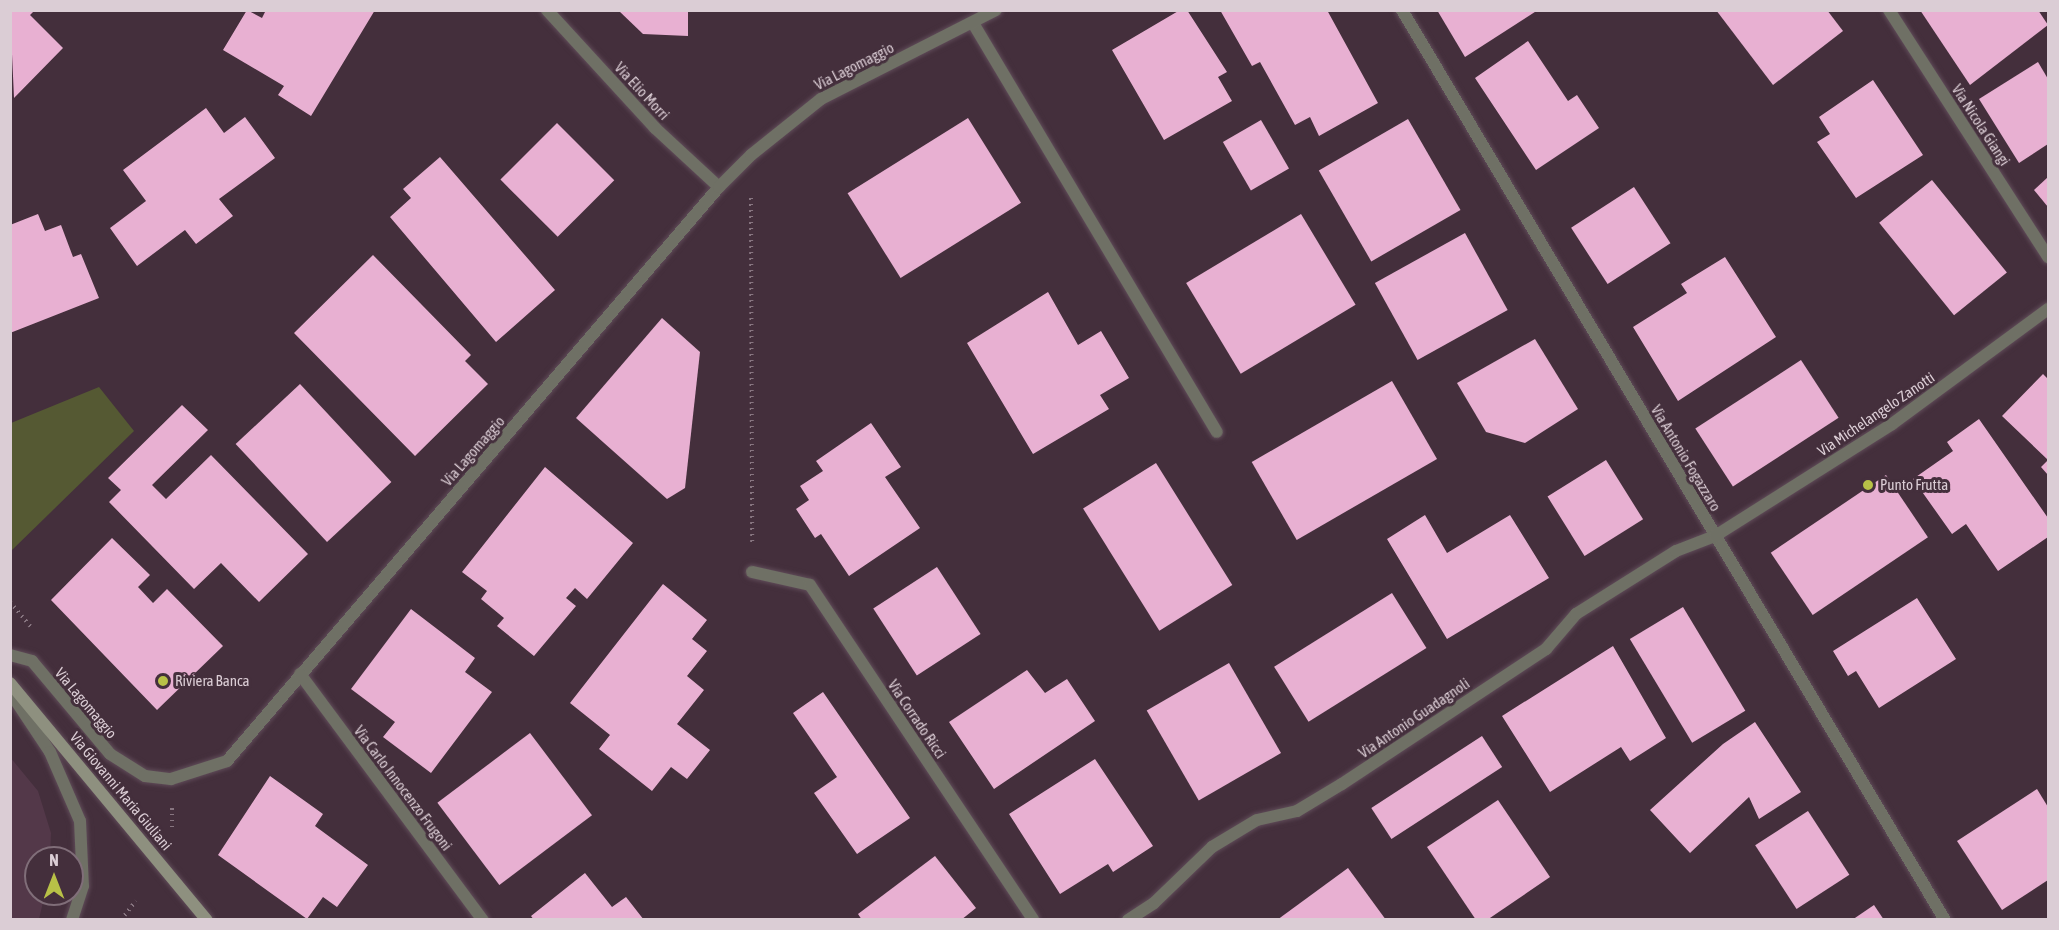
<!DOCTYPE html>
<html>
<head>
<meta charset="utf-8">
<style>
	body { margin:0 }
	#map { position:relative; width:2059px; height:930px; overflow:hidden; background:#442f3c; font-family:"Asap Condensed",sans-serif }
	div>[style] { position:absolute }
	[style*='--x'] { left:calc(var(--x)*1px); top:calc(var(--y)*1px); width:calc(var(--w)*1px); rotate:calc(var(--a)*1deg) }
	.built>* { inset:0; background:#533849 }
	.green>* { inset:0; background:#555933 }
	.building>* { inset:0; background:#e8b0d2; transform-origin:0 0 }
	.path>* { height:4px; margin-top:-2px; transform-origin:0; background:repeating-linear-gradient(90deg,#877580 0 1.5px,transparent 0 6px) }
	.roads { filter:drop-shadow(0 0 2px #5f4b58) drop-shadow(0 0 2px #5f4b58) }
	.street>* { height:12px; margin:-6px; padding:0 6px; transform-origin:6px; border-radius:6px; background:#6f7065 }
	.secondary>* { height:12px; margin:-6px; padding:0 6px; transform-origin:6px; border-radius:6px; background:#8e907f }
	.dots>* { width:16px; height:16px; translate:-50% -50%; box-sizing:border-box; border:3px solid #442f3c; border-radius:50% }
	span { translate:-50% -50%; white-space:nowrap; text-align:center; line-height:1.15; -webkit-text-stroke:6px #442f3c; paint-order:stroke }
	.street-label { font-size:15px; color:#dbcdd5 }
	.poi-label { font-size:15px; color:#dbcdd5 }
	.left { translate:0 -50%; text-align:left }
	.frame { position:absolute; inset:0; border:12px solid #dbcdd5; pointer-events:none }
	.north { position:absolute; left:24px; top:846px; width:60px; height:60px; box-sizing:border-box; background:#442f3c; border:2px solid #806e79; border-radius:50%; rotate:0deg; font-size:16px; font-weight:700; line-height:24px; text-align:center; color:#dbcdd5 }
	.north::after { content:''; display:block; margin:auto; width:21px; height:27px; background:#b8c147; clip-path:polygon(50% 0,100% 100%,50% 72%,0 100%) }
</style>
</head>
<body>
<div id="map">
	<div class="built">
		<div style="clip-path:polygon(10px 757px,38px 791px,51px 833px,50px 858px,36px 858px,36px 894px,45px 894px,39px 919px,11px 919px)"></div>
	</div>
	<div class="green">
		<div style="clip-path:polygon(99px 387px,134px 431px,11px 551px,11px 423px)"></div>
	</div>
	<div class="building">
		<div style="clip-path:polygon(10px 10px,35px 10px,30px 15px,63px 48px,14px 98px)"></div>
		<div style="clip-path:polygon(247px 10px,262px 18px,266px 10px,375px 10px,311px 116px,278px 95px,284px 86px,223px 50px)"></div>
		<div style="clip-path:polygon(618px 10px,688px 10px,688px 36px,643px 34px)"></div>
		<div style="clip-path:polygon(1180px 10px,1187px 10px,1227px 72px,1218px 77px,1232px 101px,1164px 140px,1112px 50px)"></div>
		<div style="clip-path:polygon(1220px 10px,1327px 10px,1378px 103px,1319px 136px,1310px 117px,1295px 125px,1260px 62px,1252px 66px)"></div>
		<div style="clip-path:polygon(1437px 10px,1538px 10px,1465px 57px)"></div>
		<div style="clip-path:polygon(1716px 10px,1827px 10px,1843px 31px,1773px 85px)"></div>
		<div style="clip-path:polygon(1920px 10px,2038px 10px,2048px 25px,1970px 85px)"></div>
		<div style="clip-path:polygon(1528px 41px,1568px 101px,1577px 95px,1599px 128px,1536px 170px,1475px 78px)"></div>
		<div style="clip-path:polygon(2038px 62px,2048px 79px,2048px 144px,2019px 163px,1979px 99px)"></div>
		<div style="clip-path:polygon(1873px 80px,1923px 155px,1856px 198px,1817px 142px,1830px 134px,1819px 117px)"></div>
		<div style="clip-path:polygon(206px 108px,224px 133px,245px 117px,275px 158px,219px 199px,233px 216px,196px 244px,185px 230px,137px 266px,110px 228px,146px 201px,123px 170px)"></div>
		<div style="left:968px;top:118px;width:100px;height:142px;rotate:58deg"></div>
		<div style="left:1408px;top:119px;width:105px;height:103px;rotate:60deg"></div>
		<div style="left:1261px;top:120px;width:56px;height:44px;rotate:60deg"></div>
		<div style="left:557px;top:123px;width:81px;height:80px;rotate:45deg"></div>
		<div style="clip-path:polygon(440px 157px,555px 290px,496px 342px,390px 217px,411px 198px,403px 189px)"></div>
		<div style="clip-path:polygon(2048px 177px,2048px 207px,2034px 190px)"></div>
		<div style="left:1932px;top:180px;width:119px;height:68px;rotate:51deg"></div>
		<div style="left:1634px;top:187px;width:67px;height:75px;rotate:57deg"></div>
		<div style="clip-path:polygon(38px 214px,45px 231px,61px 225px,73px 257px,81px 254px,99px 298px,10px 333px,10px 225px)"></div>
		<div style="left:1301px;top:214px;width:106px;height:134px;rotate:59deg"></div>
		<div style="left:1465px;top:233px;width:88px;height:103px;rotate:61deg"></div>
		<div style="clip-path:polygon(373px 255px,471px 355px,465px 361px,488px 384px,415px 456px,294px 333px)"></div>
		<div style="clip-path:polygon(1725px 257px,1776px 337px,1678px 401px,1633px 327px,1687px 293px,1681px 284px)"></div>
		<div style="clip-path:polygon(1048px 292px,1078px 345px,1101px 331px,1129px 378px,1100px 395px,1109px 409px,1033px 454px,967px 343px)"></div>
		<div style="clip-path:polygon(662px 318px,700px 352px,685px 488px,667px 499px,576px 418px)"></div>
		<div style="clip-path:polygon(1535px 339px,1578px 409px,1525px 443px,1486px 432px,1457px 383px)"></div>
		<div style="left:1801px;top:360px;width:69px;height:126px;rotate:57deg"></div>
		<div style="clip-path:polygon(2043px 374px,2048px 379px,2048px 475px,2041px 467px,2048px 460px,2002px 416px)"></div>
		<div style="left:1392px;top:381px;width:90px;height:162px;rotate:60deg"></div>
		<div style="left:300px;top:384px;width:134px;height:88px;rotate:47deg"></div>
		<div style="clip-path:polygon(182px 405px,208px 430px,152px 485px,166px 499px,211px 455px,308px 554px,259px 602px,221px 563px,194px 589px,109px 502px,121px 490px,108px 478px)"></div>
		<div style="clip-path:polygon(1979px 419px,2048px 518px,2048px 537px,1998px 571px,1966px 524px,1952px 534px,1913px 479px,1953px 451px,1947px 442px)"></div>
		<div style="clip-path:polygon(871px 423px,901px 467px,885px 477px,920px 528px,849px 576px,821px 534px,815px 538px,796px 509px,809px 500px,800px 486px,823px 471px,816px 461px)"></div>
		<div style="left:1606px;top:460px;width:70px;height:69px;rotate:58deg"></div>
		<div style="left:1156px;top:463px;width:144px;height:86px;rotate:58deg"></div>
		<div style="clip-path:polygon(545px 467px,633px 543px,587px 599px,575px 588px,566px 598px,576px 606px,534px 656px,497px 626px,504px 618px,481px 599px,487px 591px,462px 572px)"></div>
		<div style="left:1886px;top:475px;width:75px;height:139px;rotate:56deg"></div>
		<div style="clip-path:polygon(1425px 515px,1447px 553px,1510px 515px,1549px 578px,1447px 639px,1387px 539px)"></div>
		<div style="clip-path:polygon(112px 538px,150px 575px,138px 587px,153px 603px,167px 589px,223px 646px,157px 710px,51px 600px)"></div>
		<div style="left:937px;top:567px;width:80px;height:76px;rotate:57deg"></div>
		<div style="clip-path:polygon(663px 584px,707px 620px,692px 639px,707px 651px,687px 676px,704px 690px,677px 724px,710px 750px,687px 779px,671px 767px,652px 791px,599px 749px,610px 735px,570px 703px)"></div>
		<div style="left:1392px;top:593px;width:65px;height:139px;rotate:58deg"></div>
		<div style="clip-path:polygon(1917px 598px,1956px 659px,1879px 708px,1856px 671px,1848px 676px,1833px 651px)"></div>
		<div style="left:1683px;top:607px;width:121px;height:62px;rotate:59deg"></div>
		<div style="clip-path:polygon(411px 609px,475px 658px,465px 672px,492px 692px,431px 773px,383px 737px,395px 722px,351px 689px)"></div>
		<div style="clip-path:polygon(1613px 646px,1666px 738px,1630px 761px,1621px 747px,1550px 792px,1502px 716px)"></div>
		<div style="left:1229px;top:663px;width:104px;height:95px;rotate:60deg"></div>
		<div style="clip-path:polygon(1027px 670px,1045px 693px,1067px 679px,1095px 721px,994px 789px,949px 722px)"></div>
		<div style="clip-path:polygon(823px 692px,910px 818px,857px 854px,814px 793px,837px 777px,793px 713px)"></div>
		<div style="clip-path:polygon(1755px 722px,1801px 792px,1759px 819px,1749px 797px,1690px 853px,1650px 810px,1723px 744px)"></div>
		<div style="left:530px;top:733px;width:103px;height:116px;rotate:53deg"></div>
		<div style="left:1482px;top:736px;width:37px;height:132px;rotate:57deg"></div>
		<div style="clip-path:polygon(1095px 759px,1153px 846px,1113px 872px,1108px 864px,1060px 894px,1009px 814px)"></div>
		<div style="clip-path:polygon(270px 776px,323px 814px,315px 826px,368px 865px,337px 907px,323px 897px,307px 919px,218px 855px)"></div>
		<div style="clip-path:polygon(2037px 789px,2048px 807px,2048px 880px,2002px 910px,1957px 841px)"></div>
		<div style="clip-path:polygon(1498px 800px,1550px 877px,1487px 920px,1476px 920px,1427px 847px)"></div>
		<div style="left:1808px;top:811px;width:76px;height:63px;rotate:57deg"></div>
		<div style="clip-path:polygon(935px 856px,976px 908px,961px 920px,862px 920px,858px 914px)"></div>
		<div style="clip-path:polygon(1348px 868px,1386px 920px,1277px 920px)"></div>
		<div style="clip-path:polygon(585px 873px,612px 907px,626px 897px,644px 920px,534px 920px,531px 916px)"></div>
		<div style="clip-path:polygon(1874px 905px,1884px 920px,1852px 920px)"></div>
	</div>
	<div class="path">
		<div style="--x:751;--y:198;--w:344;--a:89.8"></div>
		<div style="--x:10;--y:602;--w:35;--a:50"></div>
		<div style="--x:172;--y:808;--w:22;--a:90"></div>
		<div style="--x:121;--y:920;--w:24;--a:-52"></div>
	</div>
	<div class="roads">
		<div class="street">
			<div style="--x:547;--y:10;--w:160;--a:47.5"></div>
			<div style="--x:655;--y:128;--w:87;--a:42.7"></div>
			<div style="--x:1402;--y:10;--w:1060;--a:59.18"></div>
			<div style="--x:1889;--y:10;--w:294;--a:57.2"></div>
			<div style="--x:973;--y:23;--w:476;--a:59.2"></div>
			<div style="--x:752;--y:572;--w:59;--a:12.6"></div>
			<div style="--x:810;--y:585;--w:402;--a:56.3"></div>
			<div style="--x:10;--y:655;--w:23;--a:15"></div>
			<div style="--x:32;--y:661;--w:121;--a:50"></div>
			<div style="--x:110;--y:754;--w:41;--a:32.2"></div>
			<div style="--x:145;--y:776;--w:26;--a:7"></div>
			<div style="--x:171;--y:779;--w:59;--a:-17.8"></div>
			<div style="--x:227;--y:761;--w:756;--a:-49.4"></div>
			<div style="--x:719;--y:187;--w:45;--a:-45"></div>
			<div style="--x:751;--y:155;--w:90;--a:-38.7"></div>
			<div style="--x:821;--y:99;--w:196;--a:-27"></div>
			<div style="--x:300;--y:674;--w:307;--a:53.4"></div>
			<div style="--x:10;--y:692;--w:72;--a:56.3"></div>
			<div style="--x:50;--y:752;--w:75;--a:66.5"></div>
			<div style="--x:80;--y:821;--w:65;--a:87.4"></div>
			<div style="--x:83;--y:886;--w:36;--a:108"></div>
			<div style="--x:1128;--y:920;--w:31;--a:-33"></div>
			<div style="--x:1154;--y:903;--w:81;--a:-44"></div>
			<div style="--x:1212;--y:847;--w:52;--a:-31"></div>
			<div style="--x:1257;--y:820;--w:41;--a:-12.7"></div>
			<div style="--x:1297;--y:811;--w:52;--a:-31"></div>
			<div style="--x:1342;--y:784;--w:245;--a:-33.5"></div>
			<div style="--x:1546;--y:649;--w:46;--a:-49.4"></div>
			<div style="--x:1576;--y:614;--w:118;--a:-32.2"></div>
			<div style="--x:1676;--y:551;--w:42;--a:-21"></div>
			<div style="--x:1715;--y:536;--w:209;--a:-32.3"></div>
			<div style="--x:1892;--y:424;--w:194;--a:-36.4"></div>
		</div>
		<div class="secondary">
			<div style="--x:10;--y:683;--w:308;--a:50.3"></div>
		</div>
	</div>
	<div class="dots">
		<div style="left:1868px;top:485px;background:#b8c147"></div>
		<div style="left:163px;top:681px;background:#b8c147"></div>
	</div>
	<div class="street-label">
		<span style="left:854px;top:66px;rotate:-27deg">Via Lagomaggio</span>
		<span style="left:642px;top:91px;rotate:47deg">Via Elio Morri</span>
		<span style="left:1981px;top:125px;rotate:57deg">Via Nicola Giangi</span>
		<span style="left:1876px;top:414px;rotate:-34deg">Via Michelangelo Zanotti</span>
		<span style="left:473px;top:451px;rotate:-49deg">Via Lagomaggio</span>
		<span style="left:1686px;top:458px;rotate:59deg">Via Antonio Fogazzaro</span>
		<span style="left:86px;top:703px;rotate:50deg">Via Lagomaggio</span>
		<span style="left:1414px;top:718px;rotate:-34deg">Via Antonio Guadagnoli</span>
		<span style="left:917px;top:719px;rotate:56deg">Via Corrado Ricci</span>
		<span style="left:403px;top:788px;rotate:53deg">Via Carlo Innocenzo Frugoni</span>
		<span style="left:121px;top:791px;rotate:50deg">Via Giovanni Maria Giuliani</span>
	</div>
	<div class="poi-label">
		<span class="left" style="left:1880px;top:485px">Punto Frutta</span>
		<span class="left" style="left:175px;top:681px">Riviera Banca</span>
	</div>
	<div class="frame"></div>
	<div class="north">N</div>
</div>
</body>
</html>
